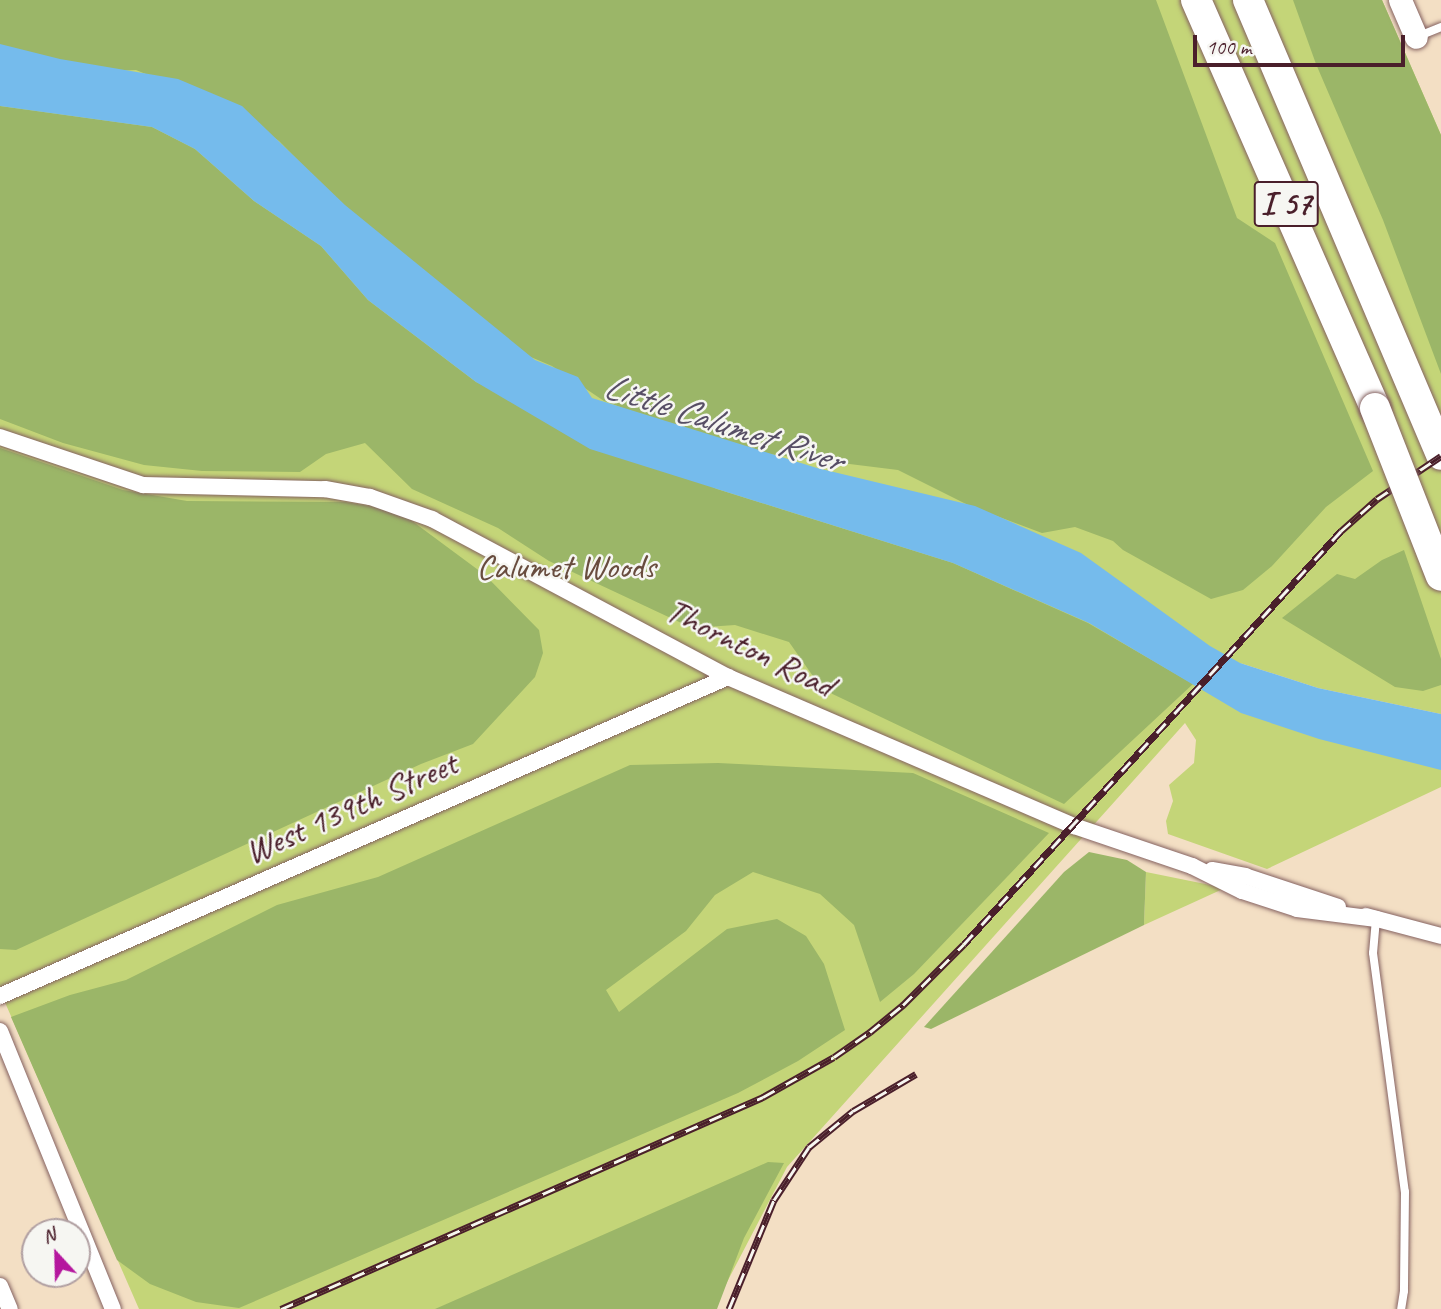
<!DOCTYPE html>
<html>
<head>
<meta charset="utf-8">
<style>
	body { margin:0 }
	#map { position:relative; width:1441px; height:1309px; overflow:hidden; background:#f3dfc4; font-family:Caveat,sans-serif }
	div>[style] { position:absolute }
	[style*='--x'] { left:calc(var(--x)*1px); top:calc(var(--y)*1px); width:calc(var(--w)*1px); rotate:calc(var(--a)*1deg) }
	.green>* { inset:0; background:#c4d578 }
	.forest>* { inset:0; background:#9bb668 }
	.water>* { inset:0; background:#75bbec }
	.roads { filter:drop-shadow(0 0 2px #856261) drop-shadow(0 0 2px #856261) }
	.service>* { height:8px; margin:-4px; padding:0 4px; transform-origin:4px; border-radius:4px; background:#fff }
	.minor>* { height:16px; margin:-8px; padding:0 8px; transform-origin:8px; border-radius:8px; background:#fff }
	.secondary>* { height:23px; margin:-11.5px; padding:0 11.5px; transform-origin:11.5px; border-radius:11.5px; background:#fff }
	.motorway>* { height:30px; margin:-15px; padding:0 15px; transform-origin:15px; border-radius:15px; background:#fff }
	.rail>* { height:7px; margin-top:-3.5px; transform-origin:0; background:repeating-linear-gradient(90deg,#f6f6f2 0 13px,#4a1f2b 0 26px); box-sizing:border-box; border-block:2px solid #4a1f2b }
	.bridges { filter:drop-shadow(0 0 2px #856261) drop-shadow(0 0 2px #856261) }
	.motorway-bridge>* { height:30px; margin:-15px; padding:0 15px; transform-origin:15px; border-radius:15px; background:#fff }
	span { translate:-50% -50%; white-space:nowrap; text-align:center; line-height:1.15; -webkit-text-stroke:5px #f6f6f2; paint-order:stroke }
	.shield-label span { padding:2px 5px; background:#f6f6f2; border:2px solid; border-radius:5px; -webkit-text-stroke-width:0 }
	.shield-label { font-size:33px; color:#4a1f2b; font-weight:700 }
	.park-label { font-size:35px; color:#684c3e }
	.street-label { font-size:35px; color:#4a1f2b }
	.water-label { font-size:37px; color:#574e65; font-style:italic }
	.north { position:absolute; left:21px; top:1218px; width:70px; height:70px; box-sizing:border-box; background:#f6f6f2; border:2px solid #b1a0a2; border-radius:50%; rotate:338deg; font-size:19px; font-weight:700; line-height:28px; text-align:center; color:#4a1f2b }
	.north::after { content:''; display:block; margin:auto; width:24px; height:32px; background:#b5179e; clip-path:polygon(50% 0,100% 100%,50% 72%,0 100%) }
	.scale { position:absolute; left:1193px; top:35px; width:212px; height:32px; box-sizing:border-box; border:4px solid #4a1f2b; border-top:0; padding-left:9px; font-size:21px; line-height:24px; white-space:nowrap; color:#4a1f2b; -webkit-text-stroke:5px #f6f6f2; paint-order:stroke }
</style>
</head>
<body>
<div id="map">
	<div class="green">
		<div style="clip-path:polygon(0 0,1382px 0,1441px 135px,1441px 714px,1318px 688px,1240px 663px,1441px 767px,1441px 787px,1267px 869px,1168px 834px,1166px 821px,1173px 801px,1169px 785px,1194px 763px,1196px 740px,1185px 723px,787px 1167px,713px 1309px,139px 1309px,0 991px)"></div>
		<div style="clip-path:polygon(1146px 872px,1225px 888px,1144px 925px)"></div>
	</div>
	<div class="forest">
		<div style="clip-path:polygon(0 0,1156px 0,1237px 218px,1275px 243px,1373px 471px,1326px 507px,1272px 566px,1243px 590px,1211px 599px,1123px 550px,1113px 541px,1075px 527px,1042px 533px,970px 506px,898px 470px,769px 454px,692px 434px,604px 401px,552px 366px,519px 352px,365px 229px,279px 141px,239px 112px,136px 70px,83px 72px,0 55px)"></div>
		<div style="clip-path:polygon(1293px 0,1382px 0,1441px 135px,1441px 374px,1383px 220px,1316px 64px)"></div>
		<div style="clip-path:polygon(0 106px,152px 127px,195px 149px,254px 201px,321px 246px,368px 300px,476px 382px,717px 489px,953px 563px,1088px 623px,1193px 684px,1064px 804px,822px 689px,789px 642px,735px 625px,692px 628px,549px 561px,498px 528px,412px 489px,365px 443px,326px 454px,300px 472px,202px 471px,144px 465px,63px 443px,0 419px)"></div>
		<div style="clip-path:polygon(0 448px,123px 490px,187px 501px,345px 502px,382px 508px,408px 518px,485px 575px,539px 630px,543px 653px,535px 677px,473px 744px,421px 764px,16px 950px,0 949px)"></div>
		<div style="clip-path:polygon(1404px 550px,1441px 659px,1441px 685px,1423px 691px,1395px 687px,1282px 618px,1337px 574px,1355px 579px,1382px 560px)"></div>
		<div style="clip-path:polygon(718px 763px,913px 773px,1049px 833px,914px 974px,880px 1002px,854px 925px,820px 894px,753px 872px,715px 895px,686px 931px,606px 990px,619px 1012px,727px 929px,777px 919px,806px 936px,824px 964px,845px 1030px,798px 1061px,738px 1093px,239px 1308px,196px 1302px,150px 1284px,117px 1260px,11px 1017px,70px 995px,126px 980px,277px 905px,378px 877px,630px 765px)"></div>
		<div style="clip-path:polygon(1089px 852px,1127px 860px,1146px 872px,1144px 925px,931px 1029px,924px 1027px,1064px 872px)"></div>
		<div style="clip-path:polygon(768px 1162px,784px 1163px,744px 1238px,717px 1309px,435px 1309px)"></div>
	</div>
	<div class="water">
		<div style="clip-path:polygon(0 44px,60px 59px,178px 79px,242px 106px,345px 205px,535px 360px,578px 377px,592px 398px,817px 468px,975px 506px,1081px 553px,1210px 646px,1240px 663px,1318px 688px,1441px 714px,1441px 770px,1319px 739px,1241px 713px,1089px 623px,953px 563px,590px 449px,476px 382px,368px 300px,321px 246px,254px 201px,195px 149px,152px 127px,0 106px)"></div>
	</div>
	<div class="roads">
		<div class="service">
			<div style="--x:1419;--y:36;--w:24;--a:-22"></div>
			<div style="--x:1376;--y:919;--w:34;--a:95"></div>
			<div style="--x:1373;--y:953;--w:241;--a:82.4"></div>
			<div style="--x:1405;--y:1192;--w:99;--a:90.6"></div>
			<div style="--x:1404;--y:1291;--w:18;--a:99"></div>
		</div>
		<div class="minor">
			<div style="--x:0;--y:437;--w:151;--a:18.6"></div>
			<div style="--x:143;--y:485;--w:182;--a:1.3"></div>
			<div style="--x:325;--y:489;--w:46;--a:10.1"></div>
			<div style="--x:370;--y:497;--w:66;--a:19.5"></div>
			<div style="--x:432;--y:519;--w:336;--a:28.1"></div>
			<div style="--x:728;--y:677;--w:377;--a:23.3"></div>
			<div style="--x:1074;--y:826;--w:125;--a:18.7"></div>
			<div style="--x:1192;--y:866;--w:56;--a:26.6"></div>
			<div style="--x:1242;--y:891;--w:58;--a:18.1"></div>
			<div style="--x:1297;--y:909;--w:80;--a:7.2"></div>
			<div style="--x:1212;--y:870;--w:34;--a:10"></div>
			<div style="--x:1245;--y:876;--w:98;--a:18.4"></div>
			<div style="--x:1366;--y:916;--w:78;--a:14.9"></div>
			<div style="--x:0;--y:996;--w:795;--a:-23.66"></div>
			<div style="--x:0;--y:1031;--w:300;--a:67.9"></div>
			<div style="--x:0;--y:1286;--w:25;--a:67"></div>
		</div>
		<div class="secondary">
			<div style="--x:1400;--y:0;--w:40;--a:66.6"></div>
		</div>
		<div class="motorway">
			<div style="--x:1196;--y:0;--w:446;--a:66.3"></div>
			<div style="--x:1248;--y:0;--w:494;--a:67"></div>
		</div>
	</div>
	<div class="rail">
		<div style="--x:281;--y:1309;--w:527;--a:-23.74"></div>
		<div style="--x:763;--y:1097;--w:81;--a:-29.4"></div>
		<div style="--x:834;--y:1057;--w:44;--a:-34.8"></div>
		<div style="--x:870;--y:1032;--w:43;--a:-39.3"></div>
		<div style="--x:903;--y:1005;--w:86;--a:-45"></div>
		<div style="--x:964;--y:944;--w:559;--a:-47.61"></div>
		<div style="--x:1341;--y:531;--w:48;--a:-41.6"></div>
		<div style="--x:1377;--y:499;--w:77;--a:-33.9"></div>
		<div style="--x:729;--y:1309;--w:118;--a:-67.6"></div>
		<div style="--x:774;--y:1200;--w:64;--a:-56.6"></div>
		<div style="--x:809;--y:1147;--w:57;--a:-39.3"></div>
		<div style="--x:853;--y:1111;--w:73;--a:-30.4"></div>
	</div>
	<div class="bridges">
		<div class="motorway-bridge">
			<div style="--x:1375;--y:408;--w:180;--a:68.6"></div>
		</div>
	</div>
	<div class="shield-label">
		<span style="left:1286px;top:204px">I 57</span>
	</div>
	<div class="park-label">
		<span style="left:566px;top:567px">Calumet Woods</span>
	</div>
	<div class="street-label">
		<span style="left:750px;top:648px;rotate:26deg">Thornton Road</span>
		<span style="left:351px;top:808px;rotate:-24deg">West 139th Street</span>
	</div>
	<div class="water-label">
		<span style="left:723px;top:423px;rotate:18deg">Little Calumet River</span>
	</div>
	<div class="north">N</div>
	<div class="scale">100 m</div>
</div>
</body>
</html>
